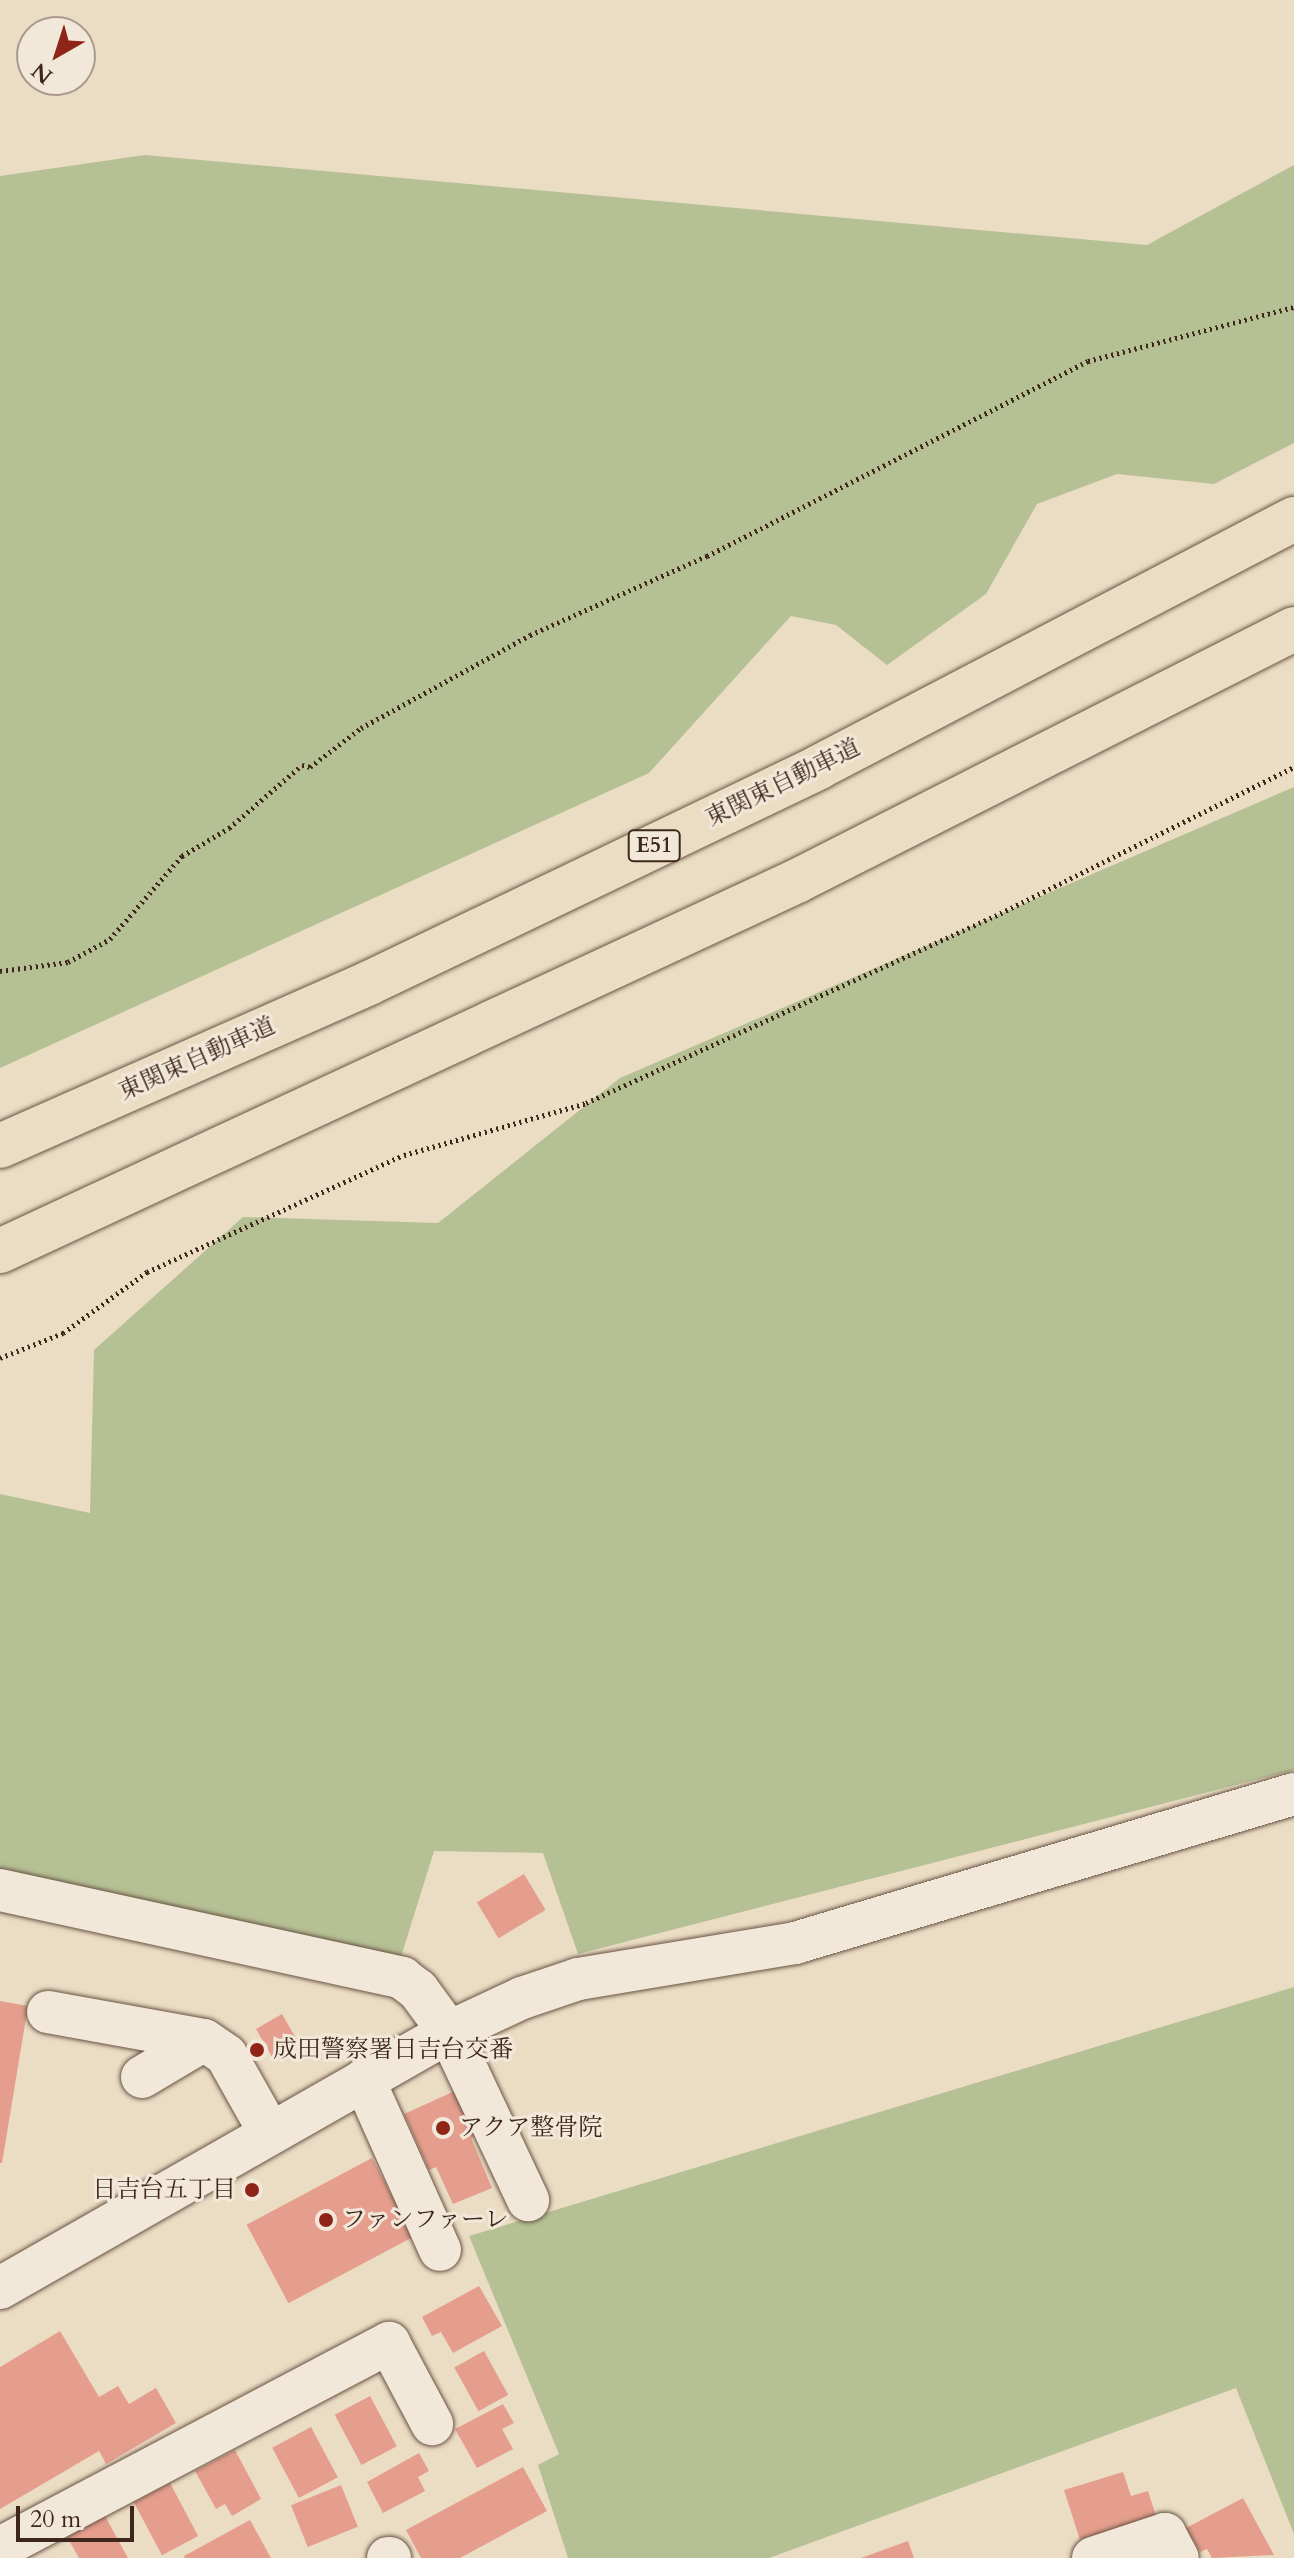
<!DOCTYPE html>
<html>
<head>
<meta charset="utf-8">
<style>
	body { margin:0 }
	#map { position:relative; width:1294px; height:2558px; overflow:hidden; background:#ebdcc4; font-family:Cardo,"Noto Serif JP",serif }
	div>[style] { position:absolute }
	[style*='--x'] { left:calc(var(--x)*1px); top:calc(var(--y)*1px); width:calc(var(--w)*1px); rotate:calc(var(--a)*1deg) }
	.green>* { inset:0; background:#b6c095 }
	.building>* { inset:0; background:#e59e8d; transform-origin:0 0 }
	.path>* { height:5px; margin-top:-2.5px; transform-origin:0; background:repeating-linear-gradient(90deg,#3e261a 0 2px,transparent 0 6px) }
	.roads { filter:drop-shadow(0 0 2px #695444) drop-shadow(0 0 2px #695444) }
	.minor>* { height:42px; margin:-21px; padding:0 21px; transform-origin:21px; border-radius:21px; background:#f2e8d9 }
	.highway>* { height:44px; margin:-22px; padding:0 22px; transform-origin:22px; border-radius:22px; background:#ebdcc4 }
	.dots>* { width:22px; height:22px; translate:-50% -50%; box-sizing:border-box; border:4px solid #f2e8d9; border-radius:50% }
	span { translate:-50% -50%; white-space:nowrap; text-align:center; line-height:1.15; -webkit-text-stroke:6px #f2e8d9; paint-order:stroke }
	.shield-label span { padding:2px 6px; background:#f2e8d9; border:2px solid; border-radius:6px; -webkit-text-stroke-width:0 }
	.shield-label { font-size:22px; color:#3e261a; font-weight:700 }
	.street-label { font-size:24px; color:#3e261a }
	.poi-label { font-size:24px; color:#3e261a }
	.left { translate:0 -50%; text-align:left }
	.right { translate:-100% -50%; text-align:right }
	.north { position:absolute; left:16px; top:16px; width:80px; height:80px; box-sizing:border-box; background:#f2e8d9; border:2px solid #aa9a8d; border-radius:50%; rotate:219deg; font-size:22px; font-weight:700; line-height:32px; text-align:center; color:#3e261a }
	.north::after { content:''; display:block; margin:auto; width:28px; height:36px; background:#8f2418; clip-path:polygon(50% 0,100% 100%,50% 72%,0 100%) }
	.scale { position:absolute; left:16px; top:2506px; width:118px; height:36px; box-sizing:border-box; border:4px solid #3e261a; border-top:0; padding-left:10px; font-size:24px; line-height:28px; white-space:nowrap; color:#3e261a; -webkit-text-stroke:6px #f2e8d9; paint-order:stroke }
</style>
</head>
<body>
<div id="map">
	<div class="green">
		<div style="clip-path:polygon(145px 155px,1147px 245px,1294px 165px,1294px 443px,1214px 484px,1117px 474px,1037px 504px,986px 594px,887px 665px,836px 625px,791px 616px,649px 773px,0 1068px,0 176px)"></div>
		<div style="clip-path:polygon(1294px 787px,1294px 1770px,578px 1954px,543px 1853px,434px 1851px,400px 1960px,0 1873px,0 1494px,90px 1513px,94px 1350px,243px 1217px,438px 1223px,620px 1078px)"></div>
		<div style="clip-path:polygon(1294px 1987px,1294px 2534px,1236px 2388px,769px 2558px,568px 2558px,538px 2465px,559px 2454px,469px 2236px)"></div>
	</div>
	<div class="building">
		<div style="left:524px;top:1874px;width:42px;height:55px;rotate:59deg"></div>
		<div style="clip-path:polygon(0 2001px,28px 2006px,2px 2163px,0 2163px)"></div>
		<div style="left:282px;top:2014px;width:36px;height:30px;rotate:60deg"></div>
		<div style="clip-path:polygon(457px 2090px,484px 2132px,471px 2138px,492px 2188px,453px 2204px,436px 2167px,429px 2170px,404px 2114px)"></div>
		<div style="left:372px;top:2158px;width:89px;height:142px;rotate:62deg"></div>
		<div style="clip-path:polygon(479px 2286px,502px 2326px,453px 2353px,441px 2332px,432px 2336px,422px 2317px)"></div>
		<div style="clip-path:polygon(60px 2331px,99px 2397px,118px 2386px,129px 2404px,156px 2388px,176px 2423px,106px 2464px,99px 2451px,0 2509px,0 2367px)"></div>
		<div style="left:484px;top:2351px;width:50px;height:34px;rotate:61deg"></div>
		<div style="left:370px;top:2396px;width:57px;height:40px;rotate:62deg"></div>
		<div style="clip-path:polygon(503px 2404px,514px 2423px,502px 2429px,513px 2449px,477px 2468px,455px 2429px)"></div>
		<div style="left:311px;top:2427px;width:57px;height:44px;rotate:62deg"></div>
		<div style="clip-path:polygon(235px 2450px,261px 2499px,232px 2516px,225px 2504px,216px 2509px,195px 2471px)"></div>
		<div style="clip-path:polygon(419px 2453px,429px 2471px,418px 2477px,425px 2491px,383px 2513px,367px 2482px)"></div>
		<div style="clip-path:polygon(523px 2467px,547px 2511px,460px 2558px,421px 2558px,406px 2530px)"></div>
		<div style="clip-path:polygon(1123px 2472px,1131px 2496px,1148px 2491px,1156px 2516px,1080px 2540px,1064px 2490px)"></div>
		<div style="left:170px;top:2483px;width:60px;height:41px;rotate:62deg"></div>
		<div style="left:341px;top:2485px;width:45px;height:54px;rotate:68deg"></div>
		<div style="clip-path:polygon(1243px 2498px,1274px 2555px,1212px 2558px,1207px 2549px,1200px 2552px,1186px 2528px)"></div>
		<div style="clip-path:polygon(104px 2514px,128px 2558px,79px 2558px,66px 2535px)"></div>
		<div style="clip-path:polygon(250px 2520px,271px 2558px,185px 2558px,184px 2556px)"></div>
		<div style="clip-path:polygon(908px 2541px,914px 2558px,861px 2558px)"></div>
	</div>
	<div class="path">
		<div style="--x:0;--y:971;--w:69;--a:-7.5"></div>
		<div style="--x:68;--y:962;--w:48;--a:-28.7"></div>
		<div style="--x:110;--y:939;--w:110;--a:-49.1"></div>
		<div style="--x:182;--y:856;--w:55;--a:-30.8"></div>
		<div style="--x:229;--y:828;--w:96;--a:-40.8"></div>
		<div style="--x:302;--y:765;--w:8;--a:14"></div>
		<div style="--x:310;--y:767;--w:64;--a:-37.4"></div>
		<div style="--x:361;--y:728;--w:193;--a:-28.8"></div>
		<div style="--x:530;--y:635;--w:194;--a:-24.1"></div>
		<div style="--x:707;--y:556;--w:428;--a:-27.1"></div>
		<div style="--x:1088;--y:361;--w:213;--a:-14.7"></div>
		<div style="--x:0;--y:1358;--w:68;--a:-21.6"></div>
		<div style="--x:63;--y:1333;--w:104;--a:-36"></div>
		<div style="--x:147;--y:1272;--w:282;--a:-24.5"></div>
		<div style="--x:404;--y:1155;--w:189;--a:-15.9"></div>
		<div style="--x:586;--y:1103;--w:450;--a:-24.6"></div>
		<div style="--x:995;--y:916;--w:334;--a:-26.5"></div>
	</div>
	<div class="roads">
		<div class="minor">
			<div style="--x:0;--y:1890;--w:412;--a:12.3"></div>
			<div style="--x:402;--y:1978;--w:20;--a:37"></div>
			<div style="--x:418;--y:1990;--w:52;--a:53.6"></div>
			<div style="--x:449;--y:2032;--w:186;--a:64.8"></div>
			<div style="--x:48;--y:2012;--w:158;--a:10.2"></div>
			<div style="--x:204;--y:2040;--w:27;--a:34"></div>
			<div style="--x:226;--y:2055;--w:90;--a:60.6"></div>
			<div style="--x:142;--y:2077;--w:72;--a:-30.8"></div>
			<div style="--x:364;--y:2080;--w:186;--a:65.9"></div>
			<div style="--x:0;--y:2288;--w:517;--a:-29.69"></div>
			<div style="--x:449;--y:2032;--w:81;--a:-25"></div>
			<div style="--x:522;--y:1998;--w:59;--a:-18.7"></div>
			<div style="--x:578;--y:1979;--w:220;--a:-9.4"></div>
			<div style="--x:795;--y:1943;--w:521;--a:-16.63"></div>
			<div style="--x:0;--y:2548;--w:440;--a:-27.8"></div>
			<div style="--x:389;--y:2343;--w:92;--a:62"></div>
			<div style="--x:388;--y:2558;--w:2;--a:0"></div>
			<div style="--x:1093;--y:2558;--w:76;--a:-18.4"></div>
			<div style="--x:1165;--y:2534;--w:27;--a:62"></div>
		</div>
		<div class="highway">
			<div style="--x:0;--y:1146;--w:403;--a:-23.8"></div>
			<div style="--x:369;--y:983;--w:499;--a:-25.6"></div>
			<div style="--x:819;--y:767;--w:536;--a:-27.57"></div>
			<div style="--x:0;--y:1251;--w:879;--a:-24.9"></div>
			<div style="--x:797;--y:881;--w:557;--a:-26.89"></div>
		</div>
	</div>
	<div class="dots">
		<div style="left:257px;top:2050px;background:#8f2418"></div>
		<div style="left:443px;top:2128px;background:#8f2418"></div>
		<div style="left:252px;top:2190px;background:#8f2418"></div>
		<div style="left:326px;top:2220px;background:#8f2418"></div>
	</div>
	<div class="shield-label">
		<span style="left:654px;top:846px">E51</span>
	</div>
	<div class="street-label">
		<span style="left:783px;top:783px;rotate:-26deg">東関東自動車道</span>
		<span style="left:197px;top:1059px;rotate:-24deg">東関東自動車道</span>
	</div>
	<div class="poi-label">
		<span class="left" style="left:273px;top:2050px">成田警察署日吉台交番</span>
		<span class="left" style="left:459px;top:2128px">アクア整骨院</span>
		<span class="right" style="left:236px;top:2190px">日吉台五丁目</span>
		<span class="left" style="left:342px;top:2220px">ファンファーレ</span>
	</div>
	<div class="north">N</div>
	<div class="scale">20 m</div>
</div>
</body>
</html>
